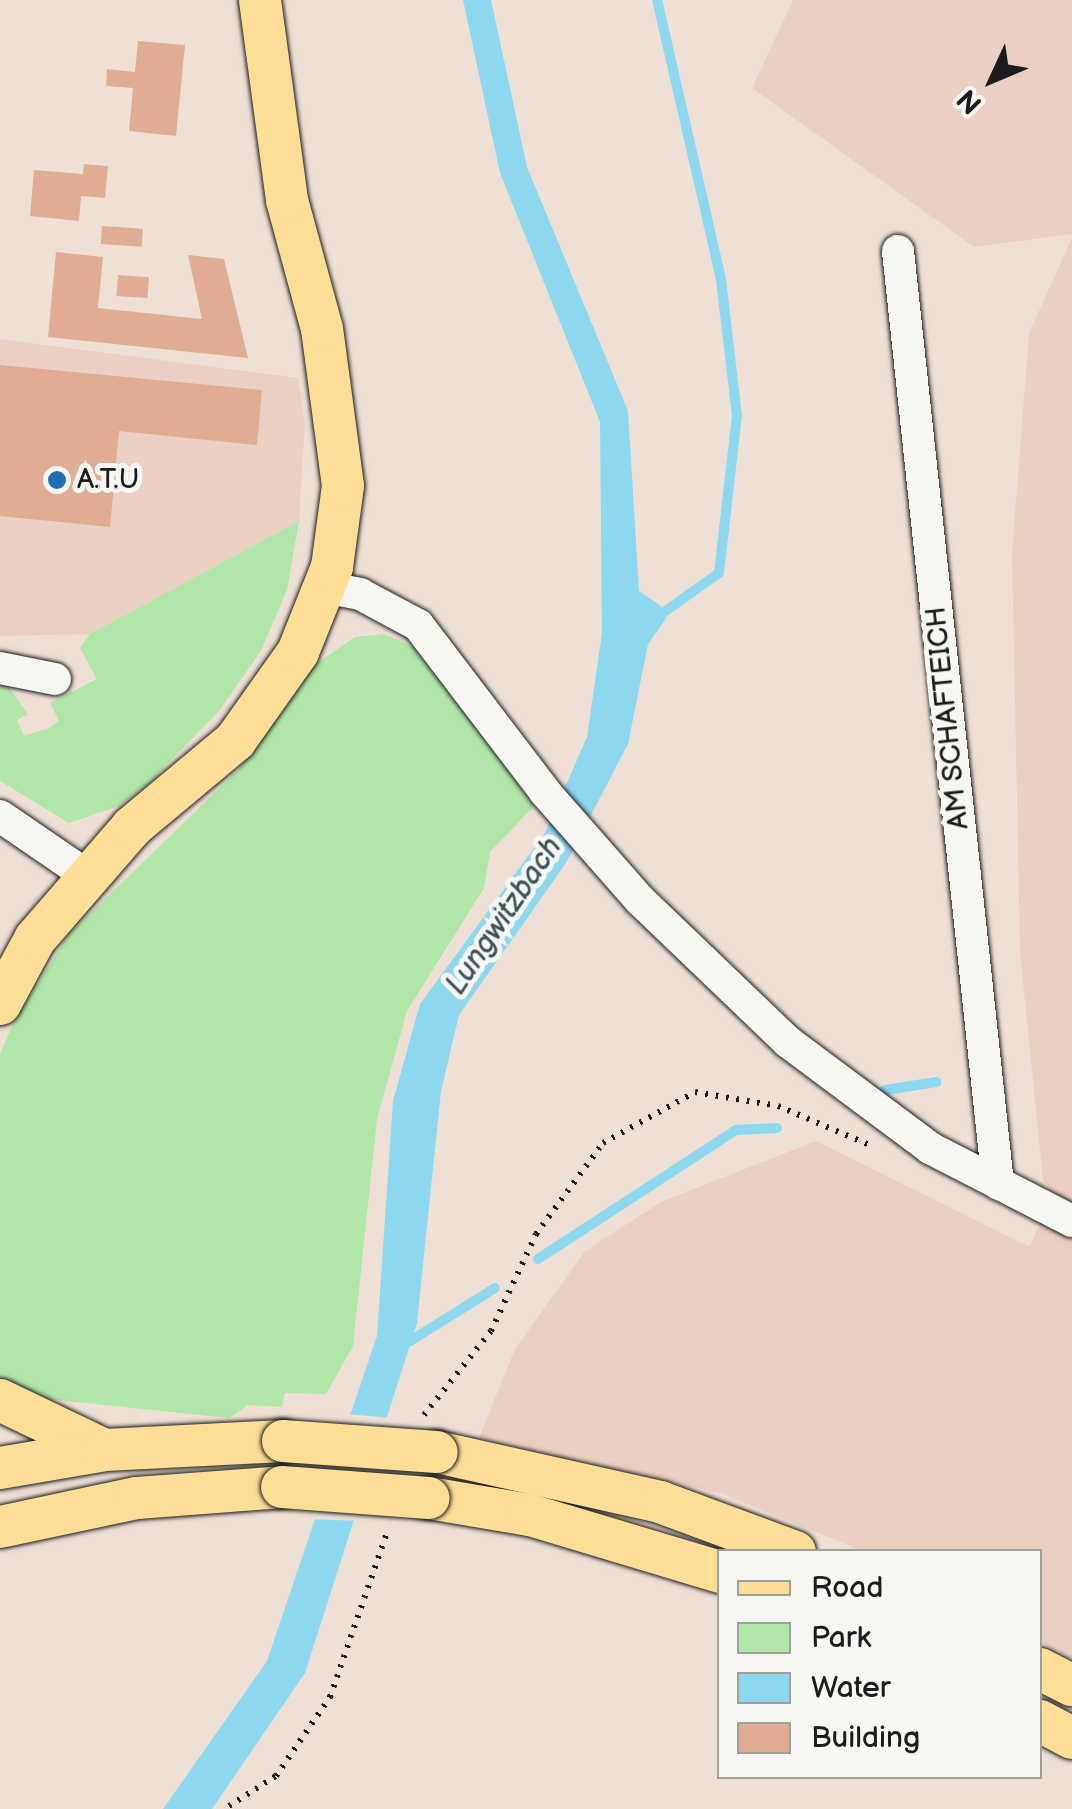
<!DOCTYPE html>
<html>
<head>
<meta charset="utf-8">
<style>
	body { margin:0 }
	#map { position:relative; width:1072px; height:1809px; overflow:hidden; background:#efe0d6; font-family:"Balsamiq Sans",sans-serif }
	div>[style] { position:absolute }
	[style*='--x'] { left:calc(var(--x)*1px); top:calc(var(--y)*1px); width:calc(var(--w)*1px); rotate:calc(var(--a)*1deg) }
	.built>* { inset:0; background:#ead0c2 }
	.green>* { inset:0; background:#b0e6a8 }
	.water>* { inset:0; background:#8ed8ef }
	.pier>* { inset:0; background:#efe0d6 }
	.stream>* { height:10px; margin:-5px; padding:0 5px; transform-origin:5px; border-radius:5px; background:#8ed8ef }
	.building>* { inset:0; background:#e0ac94; transform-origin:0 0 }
	.path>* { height:6px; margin-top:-3px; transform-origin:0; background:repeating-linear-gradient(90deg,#1c1c1c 0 2.5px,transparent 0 10.5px) }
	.roads { filter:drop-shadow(0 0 2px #1c1c1c) drop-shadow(0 0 2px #1c1c1c) }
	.minor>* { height:32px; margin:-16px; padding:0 16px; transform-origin:16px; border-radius:16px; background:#f6f6f2 }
	.major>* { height:42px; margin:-21px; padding:0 21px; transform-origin:21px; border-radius:21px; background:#fcde96 }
	.bridges { filter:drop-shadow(0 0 2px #1c1c1c) drop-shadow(0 0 2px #1c1c1c) }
	.major-bridge>* { height:42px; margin:-21px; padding:0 21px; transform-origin:21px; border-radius:21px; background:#fcde96 }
	.dots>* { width:28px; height:28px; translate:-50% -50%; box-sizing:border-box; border:5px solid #f6f6f2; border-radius:50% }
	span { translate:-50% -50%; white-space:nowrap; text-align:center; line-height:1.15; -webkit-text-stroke:10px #f6f6f2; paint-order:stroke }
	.poi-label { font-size:28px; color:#1c1c1c }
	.left { translate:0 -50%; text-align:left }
	.street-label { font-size:28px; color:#1c1c1c }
	.water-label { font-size:30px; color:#3e545b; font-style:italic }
	.legend { position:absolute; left:717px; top:1549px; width:325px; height:230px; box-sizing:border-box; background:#f6f6f2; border:2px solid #9f9f9c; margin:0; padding:12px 18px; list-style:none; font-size:30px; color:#1c1c1c }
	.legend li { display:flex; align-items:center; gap:20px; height:50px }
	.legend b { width:50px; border:2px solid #9f9f9c }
	.north { position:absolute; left:942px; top:30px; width:100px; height:100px; -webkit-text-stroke:8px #f6f6f2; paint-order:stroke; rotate:226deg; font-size:28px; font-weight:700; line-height:40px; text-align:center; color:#1c1c1c }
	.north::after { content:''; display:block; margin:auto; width:35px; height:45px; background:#1c1c1c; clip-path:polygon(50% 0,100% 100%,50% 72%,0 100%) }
</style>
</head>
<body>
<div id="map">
	<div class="built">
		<div style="clip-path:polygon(793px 0,1072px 0,1072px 234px,974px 247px,752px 88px)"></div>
		<div style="clip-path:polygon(1072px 238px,1072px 1658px,1040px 1642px,1040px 1552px,862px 1551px,723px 1494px,479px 1438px,515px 1349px,585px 1251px,661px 1202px,816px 1141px,1030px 1247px,1053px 1191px,1043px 1181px,1020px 951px,1012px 552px,1029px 333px)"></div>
		<div style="clip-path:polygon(0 339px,298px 378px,305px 424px,299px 521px,90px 634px,0 636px)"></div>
	</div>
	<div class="green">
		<div style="clip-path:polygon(299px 521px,287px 590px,261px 651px,219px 711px,148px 784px,119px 806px,69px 823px,0 781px,0 675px,28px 714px,17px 720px,24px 736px,49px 728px,59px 721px,50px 703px,97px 679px,80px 648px,90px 634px)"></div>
		<div style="clip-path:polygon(384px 634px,415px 648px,448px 683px,536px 804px,490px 852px,484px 888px,407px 1011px,377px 1119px,353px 1346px,326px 1394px,285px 1393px,282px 1407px,248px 1405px,229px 1418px,28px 1397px,0 1379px,0 1054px,15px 1020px,69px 934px,237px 771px,316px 664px,355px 637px)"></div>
	</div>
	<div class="water">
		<div style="clip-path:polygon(463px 0,491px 0,527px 167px,628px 411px,639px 591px,661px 606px,665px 620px,648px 644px,628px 744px,566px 863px,459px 1015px,441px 1091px,417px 1323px,305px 1673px,212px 1809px,163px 1809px,267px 1661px,377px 1336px,393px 1101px,420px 1004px,545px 833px,587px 737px,602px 633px,600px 422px,500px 173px)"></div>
	</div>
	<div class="pier">
		<div style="clip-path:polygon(346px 1414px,393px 1418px,360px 1521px,310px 1519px)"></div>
	</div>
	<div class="stream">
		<div style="--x:653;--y:620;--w:81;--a:-35.5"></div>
		<div style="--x:719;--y:573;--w:158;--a:-83.5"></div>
		<div style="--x:737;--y:416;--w:138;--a:-96.7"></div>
		<div style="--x:721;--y:279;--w:286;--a:-102.9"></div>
		<div style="--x:885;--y:1090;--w:52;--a:-8.9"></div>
		<div style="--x:538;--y:1259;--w:236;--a:-33.1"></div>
		<div style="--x:736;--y:1130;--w:41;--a:-2.8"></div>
		<div style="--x:399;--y:1348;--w:113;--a:-32"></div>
	</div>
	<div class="building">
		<div style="clip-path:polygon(138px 41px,185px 45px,176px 136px,129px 131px,133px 88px,106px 86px,107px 69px,135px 72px)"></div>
		<div style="clip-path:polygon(84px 164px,108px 166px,105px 198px,81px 196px,79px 221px,30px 216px,34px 170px,83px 174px)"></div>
		<div style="left:102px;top:226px;width:41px;height:18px;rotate:4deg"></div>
		<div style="clip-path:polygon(56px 252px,103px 257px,98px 308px,202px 319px,188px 255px,224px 259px,248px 358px,48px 337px)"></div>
		<div style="left:118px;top:275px;width:31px;height:21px;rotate:4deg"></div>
		<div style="clip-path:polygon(0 365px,262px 390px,257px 445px,119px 431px,110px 527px,0 516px)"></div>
	</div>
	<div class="path">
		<div style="--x:424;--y:1415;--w:107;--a:-51.4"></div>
		<div style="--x:491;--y:1331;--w:107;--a:-65.1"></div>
		<div style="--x:536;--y:1234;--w:113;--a:-53.6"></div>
		<div style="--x:603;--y:1143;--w:105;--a:-29"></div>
		<div style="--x:695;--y:1092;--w:84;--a:9.6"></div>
		<div style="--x:778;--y:1106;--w:104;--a:23.1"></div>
		<div style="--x:229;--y:1806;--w:56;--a:-32.6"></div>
		<div style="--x:276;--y:1776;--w:96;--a:-55.6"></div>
		<div style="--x:330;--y:1697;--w:175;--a:-70.9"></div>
	</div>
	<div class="roads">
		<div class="minor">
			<div style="--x:898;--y:251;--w:938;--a:83.88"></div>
			<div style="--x:324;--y:587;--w:37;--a:11"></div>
			<div style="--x:360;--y:594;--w:66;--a:28.1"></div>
			<div style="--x:418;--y:625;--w:210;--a:52.7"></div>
			<div style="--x:545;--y:792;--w:144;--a:48.7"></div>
			<div style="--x:640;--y:900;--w:205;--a:43.8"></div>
			<div style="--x:788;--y:1042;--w:177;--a:36.7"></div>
			<div style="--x:930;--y:1148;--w:160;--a:27.2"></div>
			<div style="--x:0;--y:668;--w:56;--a:11.3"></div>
			<div style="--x:0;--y:816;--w:108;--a:34.4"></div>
		</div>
		<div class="major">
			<div style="--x:0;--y:1004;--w:74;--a:-61.7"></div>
			<div style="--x:35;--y:939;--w:148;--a:-49.1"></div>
			<div style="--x:132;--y:827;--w:134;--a:-39.9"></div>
			<div style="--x:235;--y:741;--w:109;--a:-54.7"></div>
			<div style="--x:298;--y:652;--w:92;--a:-68.2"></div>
			<div style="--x:332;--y:567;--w:82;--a:-82.3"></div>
			<div style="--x:343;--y:486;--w:158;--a:-97.6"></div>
			<div style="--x:322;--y:329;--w:134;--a:-105.2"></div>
			<div style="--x:287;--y:200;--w:202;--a:-97.7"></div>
			<div style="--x:0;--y:1400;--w:111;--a:25.6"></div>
			<div style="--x:437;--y:1452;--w:229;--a:12.6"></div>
			<div style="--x:660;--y:1502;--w:144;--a:20.3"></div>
			<div style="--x:0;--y:1468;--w:107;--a:-9.7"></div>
			<div style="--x:105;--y:1450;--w:178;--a:-2.9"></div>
			<div style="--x:429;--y:1498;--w:102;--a:9.6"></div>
			<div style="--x:530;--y:1515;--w:198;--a:16.7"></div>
			<div style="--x:0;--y:1527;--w:140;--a:-12"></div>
			<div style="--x:137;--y:1498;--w:145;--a:-4.3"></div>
			<div style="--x:1040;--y:1669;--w:36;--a:27"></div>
			<div style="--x:1040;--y:1721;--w:36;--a:28"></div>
		</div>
	</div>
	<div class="bridges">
		<div class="major-bridge">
			<div style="--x:283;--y:1441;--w:154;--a:4.1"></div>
			<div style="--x:282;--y:1487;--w:147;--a:4.3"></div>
		</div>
	</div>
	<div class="dots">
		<div style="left:57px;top:480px;background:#1f6fb2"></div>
	</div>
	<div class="poi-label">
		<span class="left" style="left:77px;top:480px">A.T.U</span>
	</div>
	<div class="street-label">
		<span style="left:948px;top:718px;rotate:-96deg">AM SCHAFTEICH</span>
	</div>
	<div class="water-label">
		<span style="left:504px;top:916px;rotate:-56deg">Lungwitzbach</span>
	</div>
	<ul class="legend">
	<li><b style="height:12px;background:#fcde96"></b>Road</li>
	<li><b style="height:28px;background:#b0e6a8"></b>Park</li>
	<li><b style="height:28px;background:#8ed8ef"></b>Water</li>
	<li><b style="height:28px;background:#e0ac94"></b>Building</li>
	</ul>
	<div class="north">N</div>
</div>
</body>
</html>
